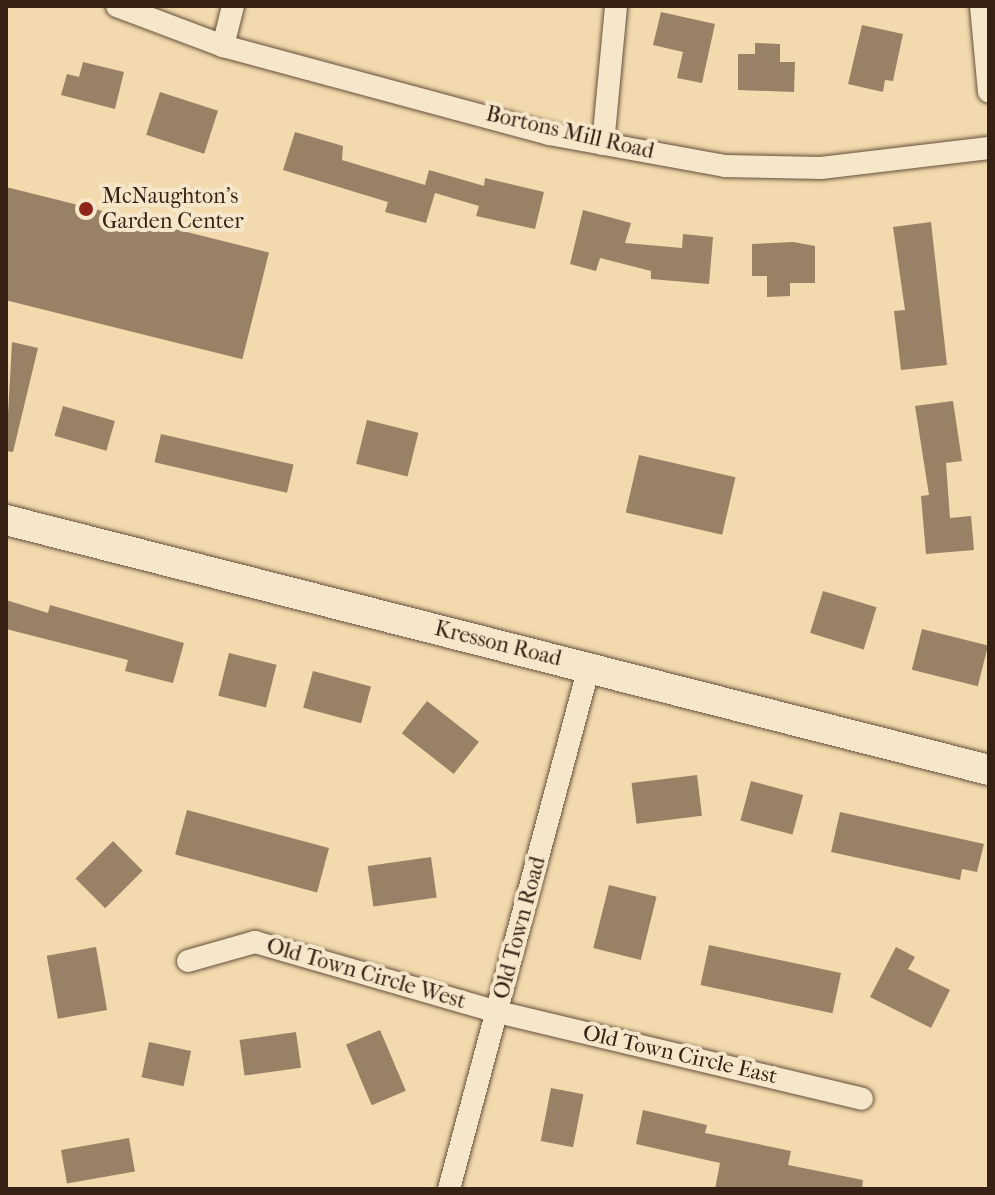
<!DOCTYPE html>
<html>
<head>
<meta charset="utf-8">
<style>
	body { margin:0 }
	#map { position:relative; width:995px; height:1195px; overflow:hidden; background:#f2daae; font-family:"IM FELL French Canon",serif }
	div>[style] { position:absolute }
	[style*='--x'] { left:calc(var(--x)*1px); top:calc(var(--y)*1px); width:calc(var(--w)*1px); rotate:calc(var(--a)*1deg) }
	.building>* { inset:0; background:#988165; transform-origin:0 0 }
	.roads { filter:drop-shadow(0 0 2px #664f3b) drop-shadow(0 0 2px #664f3b) }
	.street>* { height:22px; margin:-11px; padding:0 11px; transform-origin:11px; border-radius:11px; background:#f7e7ca }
	.secondary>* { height:30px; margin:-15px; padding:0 15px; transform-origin:15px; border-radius:15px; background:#f7e7ca }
	.dots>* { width:22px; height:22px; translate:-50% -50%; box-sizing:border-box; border:4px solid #f7e7ca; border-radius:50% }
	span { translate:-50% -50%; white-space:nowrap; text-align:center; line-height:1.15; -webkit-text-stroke:8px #f7e7ca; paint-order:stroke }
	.street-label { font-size:22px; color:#372115 }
	.poi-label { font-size:22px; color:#372115 }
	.left { translate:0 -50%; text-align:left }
	.frame { position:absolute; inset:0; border:8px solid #372115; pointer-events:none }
</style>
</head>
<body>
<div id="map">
	<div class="building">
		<div style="clip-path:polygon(661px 12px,715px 24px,702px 83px,677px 78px,683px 52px,653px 45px)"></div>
		<div style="clip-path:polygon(862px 25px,903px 34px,893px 81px,885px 80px,883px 92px,848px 84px)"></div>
		<div style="clip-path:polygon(755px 43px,780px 44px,780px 62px,795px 62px,794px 92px,738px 90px,738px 54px,755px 54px)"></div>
		<div style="clip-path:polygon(83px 62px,124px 72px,115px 109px,61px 95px,67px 74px,79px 77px)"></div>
		<div style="left:160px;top:92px;width:61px;height:45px;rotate:18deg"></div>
		<div style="clip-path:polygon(295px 132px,343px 146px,342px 160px,425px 185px,429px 170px,484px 186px,485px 178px,544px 192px,535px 229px,476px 216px,479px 206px,435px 193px,426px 223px,385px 212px,388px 202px,283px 170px)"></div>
		<div style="left:6px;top:187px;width:271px;height:110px;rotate:14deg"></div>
		<div style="clip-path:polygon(583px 210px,631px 223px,625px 243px,682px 248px,683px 234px,713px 237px,709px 284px,651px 279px,651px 271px,600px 258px,596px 271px,570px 264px)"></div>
		<div style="clip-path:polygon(931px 222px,947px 365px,901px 370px,894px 311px,905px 310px,893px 227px)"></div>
		<div style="clip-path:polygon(793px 242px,815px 246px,815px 283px,790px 283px,790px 296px,767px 297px,767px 276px,752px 276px,752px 244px)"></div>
		<div style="clip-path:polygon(12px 342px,38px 348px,13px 452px,6px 451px)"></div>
		<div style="clip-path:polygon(953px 401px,962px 461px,946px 463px,950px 518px,971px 516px,974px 550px,926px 554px,921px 496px,929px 495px,915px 406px)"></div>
		<div style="left:63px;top:406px;width:54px;height:31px;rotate:16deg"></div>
		<div style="left:367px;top:420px;width:53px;height:45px;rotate:14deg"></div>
		<div style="left:161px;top:434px;width:136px;height:29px;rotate:13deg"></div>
		<div style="left:639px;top:455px;width:99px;height:59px;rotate:13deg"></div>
		<div style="left:823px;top:591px;width:56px;height:44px;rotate:17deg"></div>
		<div style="clip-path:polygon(6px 600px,48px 613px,50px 605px,184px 643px,173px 683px,125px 671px,128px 660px,6px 629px)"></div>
		<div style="left:922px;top:629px;width:68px;height:42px;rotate:14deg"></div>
		<div style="left:229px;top:653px;width:49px;height:44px;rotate:14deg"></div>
		<div style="left:313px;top:671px;width:60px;height:38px;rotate:15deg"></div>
		<div style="left:427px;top:701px;width:66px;height:41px;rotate:38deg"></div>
		<div style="left:697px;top:775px;width:41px;height:66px;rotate:83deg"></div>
		<div style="left:751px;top:781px;width:54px;height:41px;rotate:15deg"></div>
		<div style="left:187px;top:810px;width:147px;height:46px;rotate:15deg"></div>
		<div style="clip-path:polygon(840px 812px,984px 844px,977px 872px,962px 869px,960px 880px,831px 852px)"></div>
		<div style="left:113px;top:841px;width:42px;height:53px;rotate:45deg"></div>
		<div style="left:431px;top:857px;width:41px;height:64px;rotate:82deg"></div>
		<div style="left:609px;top:885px;width:49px;height:65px;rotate:14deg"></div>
		<div style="left:709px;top:945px;width:135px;height:41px;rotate:12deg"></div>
		<div style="left:96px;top:947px;width:64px;height:50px;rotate:80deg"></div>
		<div style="clip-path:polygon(896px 947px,915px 957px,908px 969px,950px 990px,931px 1028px,870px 997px)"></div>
		<div style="left:380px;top:1030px;width:66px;height:37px;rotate:67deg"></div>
		<div style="left:296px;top:1032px;width:36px;height:57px;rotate:82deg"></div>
		<div style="left:149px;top:1042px;width:43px;height:36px;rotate:12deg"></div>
		<div style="left:551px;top:1088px;width:33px;height:54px;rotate:11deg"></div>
		<div style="clip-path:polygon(643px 1110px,707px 1125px,705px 1133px,791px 1151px,788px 1165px,863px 1180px,862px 1189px,715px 1189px,720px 1163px,636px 1144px)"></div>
		<div style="left:129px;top:1138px;width:34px;height:69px;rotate:80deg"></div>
	</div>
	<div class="roads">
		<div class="street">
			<div style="--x:117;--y:6;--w:113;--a:20.7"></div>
			<div style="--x:223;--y:46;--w:338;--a:15.1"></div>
			<div style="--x:549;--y:134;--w:179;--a:10.3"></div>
			<div style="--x:725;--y:166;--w:96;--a:1.2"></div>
			<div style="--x:821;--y:168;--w:169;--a:-6.8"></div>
			<div style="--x:981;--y:6;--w:86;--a:84.7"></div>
			<div style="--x:223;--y:46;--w:41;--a:-76"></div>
			<div style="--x:603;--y:144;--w:139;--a:-84.6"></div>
			<div style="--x:188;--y:961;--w:70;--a:-15.8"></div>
			<div style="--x:255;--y:942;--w:253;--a:16.1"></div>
			<div style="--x:498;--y:1012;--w:374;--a:13.4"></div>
			<div style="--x:449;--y:1189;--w:540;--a:-74.99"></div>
		</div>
		<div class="secondary">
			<div style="--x:6;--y:520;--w:1014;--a:14.27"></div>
		</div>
	</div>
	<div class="dots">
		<div style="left:86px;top:209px;background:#8f2418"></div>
	</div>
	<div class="street-label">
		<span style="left:570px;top:133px;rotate:13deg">Bortons Mill Road</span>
		<span style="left:498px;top:644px;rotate:14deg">Kresson Road</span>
		<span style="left:520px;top:928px;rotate:-75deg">Old Town Road</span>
		<span style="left:366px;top:974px;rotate:16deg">Old Town Circle West</span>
		<span style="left:680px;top:1055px;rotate:13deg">Old Town Circle East</span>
	</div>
	<div class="poi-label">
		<span class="left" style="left:102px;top:209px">McNaughton's<br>Garden Center</span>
	</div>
	<div class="frame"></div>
</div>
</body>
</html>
